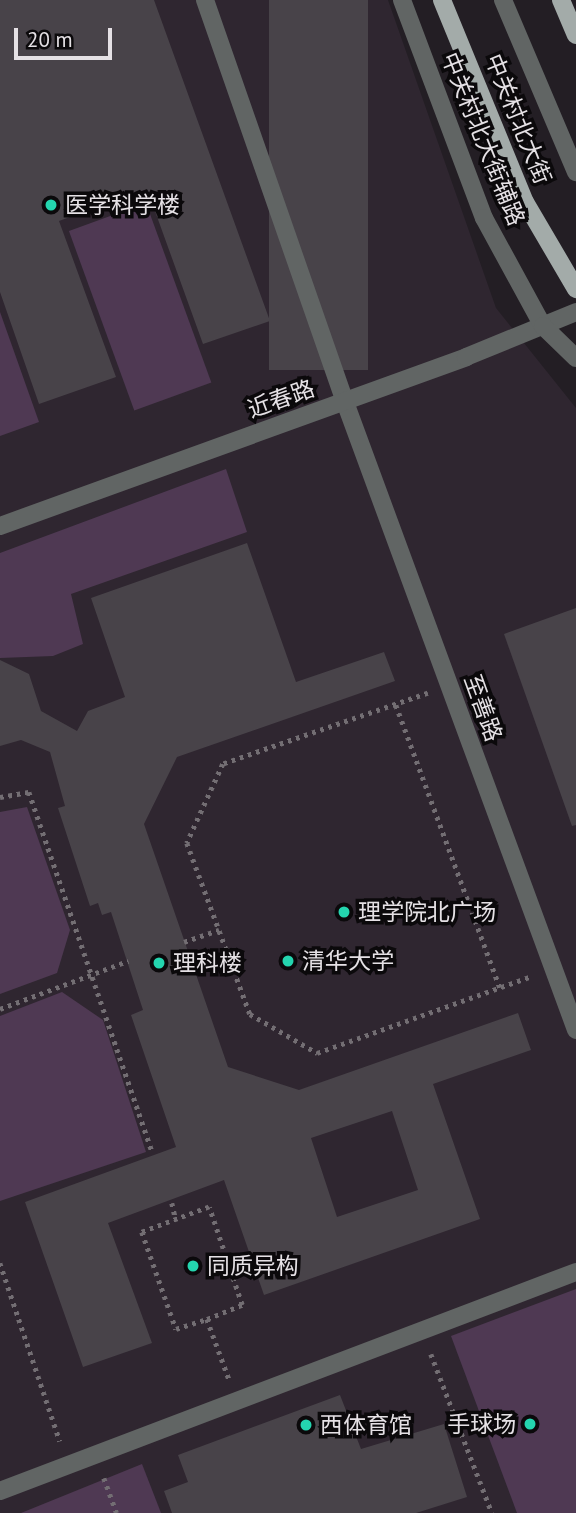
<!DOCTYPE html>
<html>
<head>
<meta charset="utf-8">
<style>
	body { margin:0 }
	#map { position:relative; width:576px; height:1513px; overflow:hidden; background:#231e24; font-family:"PT Sans","Noto Sans SC",sans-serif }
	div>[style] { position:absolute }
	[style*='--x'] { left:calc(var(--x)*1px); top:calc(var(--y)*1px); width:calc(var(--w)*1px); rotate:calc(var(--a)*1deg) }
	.built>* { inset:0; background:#2f2630 }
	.green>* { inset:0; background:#4f3953; transform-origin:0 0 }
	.building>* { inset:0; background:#484349; transform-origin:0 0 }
	.path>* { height:4.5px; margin-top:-2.25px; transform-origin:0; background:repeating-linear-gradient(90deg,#736e73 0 3.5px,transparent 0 8.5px) }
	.service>* { height:18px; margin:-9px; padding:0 9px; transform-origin:9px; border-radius:9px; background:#616564 }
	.minor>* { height:18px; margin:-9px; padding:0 9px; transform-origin:9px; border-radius:9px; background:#616564 }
	.tertiary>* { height:18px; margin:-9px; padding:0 9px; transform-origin:9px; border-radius:9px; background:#616564 }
	.primary>* { height:18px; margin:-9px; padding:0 9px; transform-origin:9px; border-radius:9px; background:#a3aba9 }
	.dots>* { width:19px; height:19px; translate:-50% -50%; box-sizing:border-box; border:4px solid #0b090b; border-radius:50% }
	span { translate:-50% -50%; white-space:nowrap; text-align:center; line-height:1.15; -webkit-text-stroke:7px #0b090b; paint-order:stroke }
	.street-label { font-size:23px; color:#e5e1e5 }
	.poi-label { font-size:23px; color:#e5e1e5 }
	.left { translate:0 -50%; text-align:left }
	.right { translate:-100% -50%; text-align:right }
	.scale { position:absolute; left:14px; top:28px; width:98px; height:32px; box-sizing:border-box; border:4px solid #e5e1e5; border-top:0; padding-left:9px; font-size:21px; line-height:24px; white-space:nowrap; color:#e5e1e5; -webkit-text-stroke:5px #0b090b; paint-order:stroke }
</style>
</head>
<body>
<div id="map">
	<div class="built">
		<div style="clip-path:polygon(0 0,388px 0,496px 308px,576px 408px,576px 1513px,0 1513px)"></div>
	</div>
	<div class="green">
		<div style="left:146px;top:203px;width:191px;height:82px;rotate:70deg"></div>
		<div style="clip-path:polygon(0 312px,39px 422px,0 436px)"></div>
		<div style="clip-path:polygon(226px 469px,247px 532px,71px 594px,83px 644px,53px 656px,0 658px,0 553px)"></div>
		<div style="clip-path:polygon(27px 807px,70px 930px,57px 973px,0 994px,0 812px)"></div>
		<div style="clip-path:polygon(62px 992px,103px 1020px,146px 1152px,0 1201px,0 1016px)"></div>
		<div style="clip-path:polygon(576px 1289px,576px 1513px,517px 1513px,451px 1336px)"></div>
		<div style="clip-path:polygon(142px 1464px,161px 1513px,21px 1513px)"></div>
	</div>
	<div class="building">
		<div style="clip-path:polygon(0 0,154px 0,270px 321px,203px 344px,147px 189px,59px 221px,116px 377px,39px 404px,0 292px)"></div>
		<div style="left:269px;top:0;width:99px;height:370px"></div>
		<div style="clip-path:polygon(evenodd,247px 543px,296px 682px,384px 652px,395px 681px,177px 757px,144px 824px,228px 1067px,299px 1090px,518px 1013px,531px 1050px,433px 1084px,480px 1219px,264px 1295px,224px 1180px,108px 1223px,152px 1343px,83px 1367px,25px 1202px,176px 1147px,131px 1015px,143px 1010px,111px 912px,102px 915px,98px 903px,90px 906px,58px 808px,65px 806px,50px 752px,21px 740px,0 746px,0 660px,29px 674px,41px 711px,77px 731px,88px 711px,125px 697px,91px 598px,247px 543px,392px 1111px,418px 1190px,337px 1217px,311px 1138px,392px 1111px)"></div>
		<div style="clip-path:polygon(576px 608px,576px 825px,572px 826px,504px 634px)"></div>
		<div style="clip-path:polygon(340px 1395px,361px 1449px,444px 1424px,467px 1497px,416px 1513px,172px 1513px,164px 1491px,188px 1482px,178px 1455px)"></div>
	</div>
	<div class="path">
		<div style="--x:428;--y:693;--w:217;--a:160.9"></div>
		<div style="--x:223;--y:764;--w:87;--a:114.5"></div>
		<div style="--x:187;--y:843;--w:182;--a:69.8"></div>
		<div style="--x:250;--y:1014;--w:78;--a:30.2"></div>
		<div style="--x:317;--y:1053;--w:225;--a:-19.7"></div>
		<div style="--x:396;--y:705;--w:301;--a:69.8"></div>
		<div style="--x:0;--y:797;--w:29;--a:-10"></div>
		<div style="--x:29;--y:792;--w:379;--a:71.1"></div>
		<div style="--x:184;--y:942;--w:37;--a:-19"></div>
		<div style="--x:0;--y:1009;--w:137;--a:-20.6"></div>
		<div style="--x:172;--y:1203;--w:17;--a:77"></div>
		<div style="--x:0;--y:1263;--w:188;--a:71.4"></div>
		<div style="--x:207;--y:1319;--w:38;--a:-22"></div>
		<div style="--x:242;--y:1305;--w:103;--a:-108.6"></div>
		<div style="--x:209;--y:1207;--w:72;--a:159.5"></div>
		<div style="--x:142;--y:1232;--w:103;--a:70.7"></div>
		<div style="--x:176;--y:1329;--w:33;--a:-18"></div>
		<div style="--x:207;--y:1319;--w:64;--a:69.9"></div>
		<div style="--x:431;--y:1354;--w:170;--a:69"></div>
		<div style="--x:104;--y:1478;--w:37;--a:70"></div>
	</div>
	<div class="service">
		<div style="--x:205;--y:0;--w:426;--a:70.8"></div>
		<div style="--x:503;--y:0;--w:187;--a:67"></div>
		<div style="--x:0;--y:1491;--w:616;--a:-20.82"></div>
	</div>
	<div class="minor">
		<div style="--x:345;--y:402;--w:669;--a:69.8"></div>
		<div style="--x:0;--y:526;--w:496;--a:-19.9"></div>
		<div style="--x:466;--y:357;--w:119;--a:-22.2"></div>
	</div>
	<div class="tertiary">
		<div style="--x:402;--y:0;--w:233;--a:69.4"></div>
		<div style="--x:484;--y:218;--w:123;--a:61.4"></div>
		<div style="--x:543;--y:326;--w:46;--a:44.1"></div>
	</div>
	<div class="primary">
		<div style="--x:442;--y:0;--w:218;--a:67.7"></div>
		<div style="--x:525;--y:202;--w:101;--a:59.6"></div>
		<div style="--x:561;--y:0;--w:38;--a:67"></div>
	</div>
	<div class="dots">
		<div style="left:51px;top:205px;background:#24d5af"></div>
		<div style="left:344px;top:912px;background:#24d5af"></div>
		<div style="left:288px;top:961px;background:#24d5af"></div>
		<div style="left:159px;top:963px;background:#24d5af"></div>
		<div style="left:193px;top:1266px;background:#24d5af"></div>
		<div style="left:530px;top:1424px;background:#24d5af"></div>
		<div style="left:306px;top:1425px;background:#24d5af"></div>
	</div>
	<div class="street-label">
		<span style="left:518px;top:119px;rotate:68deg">中关村北大街</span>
		<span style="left:483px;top:139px;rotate:68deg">中关村北大街辅路</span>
		<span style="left:281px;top:399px;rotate:-20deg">近春路</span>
		<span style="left:483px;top:708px;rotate:70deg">至善路</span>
	</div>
	<div class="poi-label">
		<span class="left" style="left:65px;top:205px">医学科学楼</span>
		<span class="left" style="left:358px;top:912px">理学院北广场</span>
		<span class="left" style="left:302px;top:961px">清华大学</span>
		<span class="left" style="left:173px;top:963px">理科楼</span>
		<span class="left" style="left:207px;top:1266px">同质异构</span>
		<span class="right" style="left:516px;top:1424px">手球场</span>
		<span class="left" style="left:320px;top:1425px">西体育馆</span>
	</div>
	<div class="scale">20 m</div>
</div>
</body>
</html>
